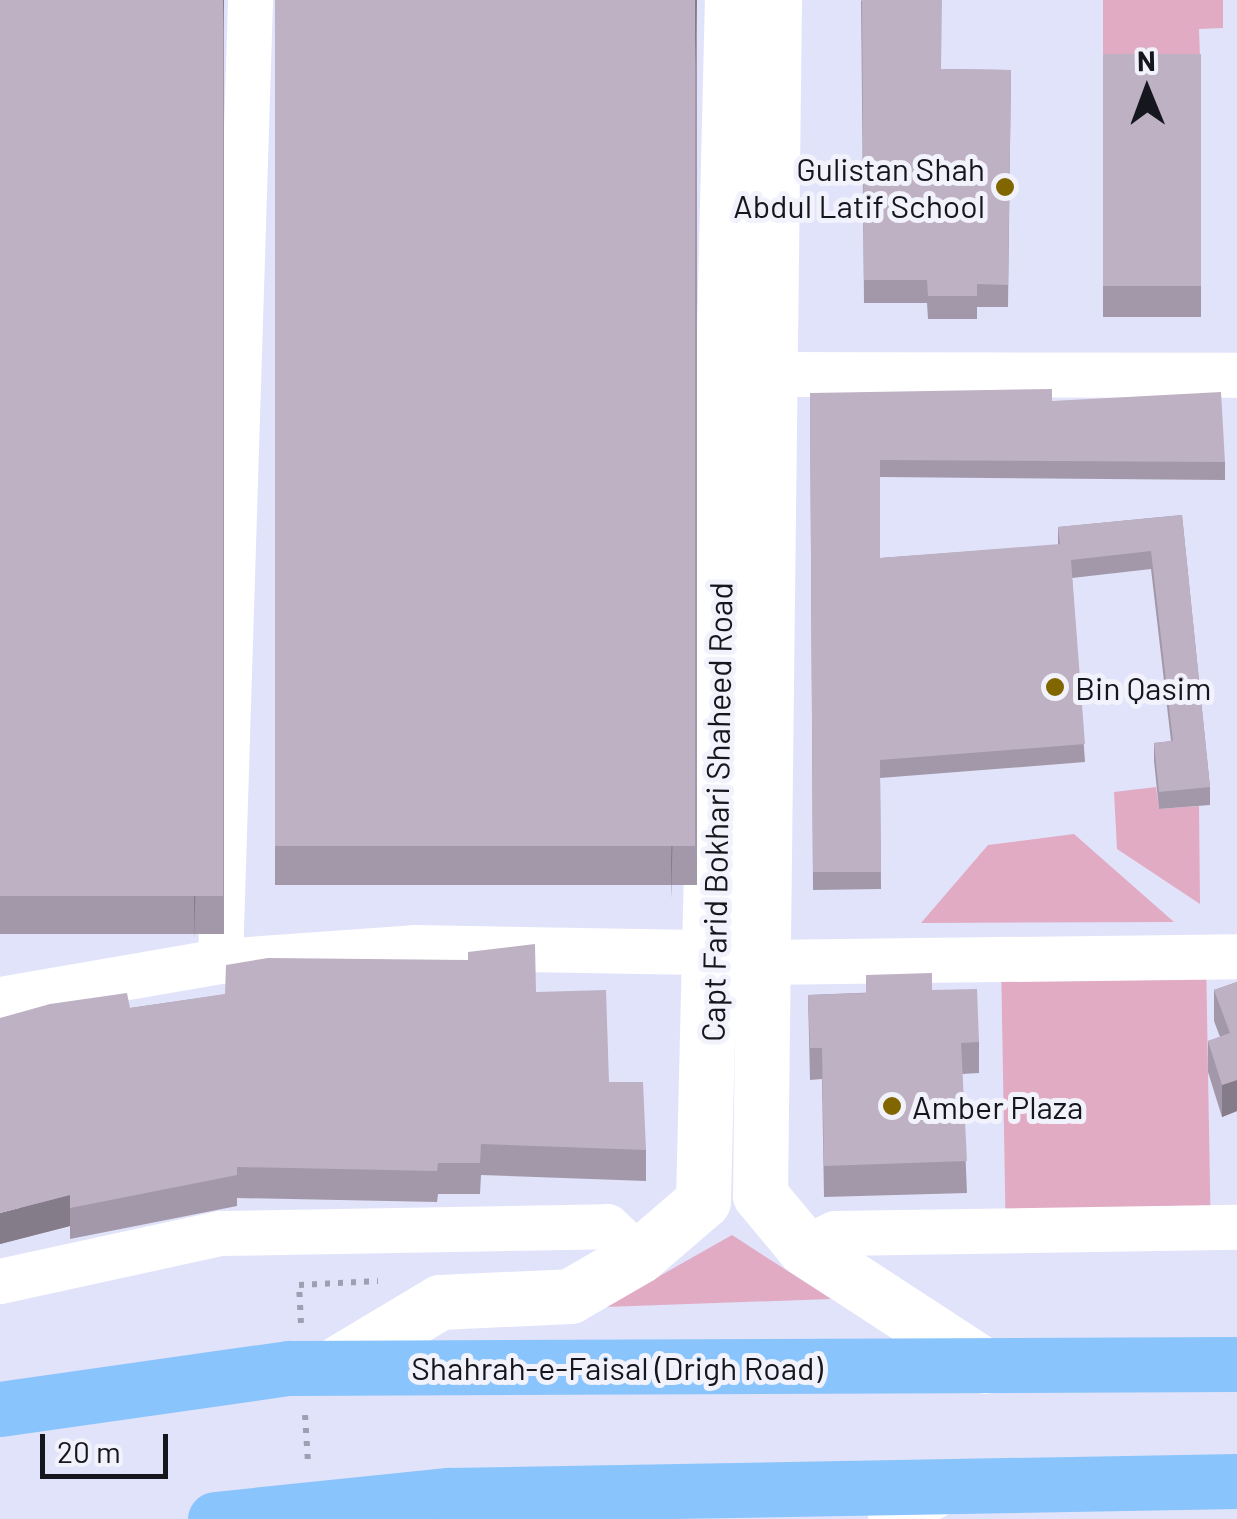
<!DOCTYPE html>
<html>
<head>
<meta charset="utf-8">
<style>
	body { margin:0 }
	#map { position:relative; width:1237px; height:1519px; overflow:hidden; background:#e1e3fa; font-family:Barlow,sans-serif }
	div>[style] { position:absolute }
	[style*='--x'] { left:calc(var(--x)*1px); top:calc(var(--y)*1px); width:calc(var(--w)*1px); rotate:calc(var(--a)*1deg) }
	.green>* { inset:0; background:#e1abc4; transform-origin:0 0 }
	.path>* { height:6px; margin-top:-3px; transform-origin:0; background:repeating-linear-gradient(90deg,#9e9fb2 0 5px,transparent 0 13px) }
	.minor>* { height:45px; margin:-22.5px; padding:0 22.5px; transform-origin:22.5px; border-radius:22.5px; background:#fff }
	.tertiary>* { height:55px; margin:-27.5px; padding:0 27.5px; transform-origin:27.5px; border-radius:27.5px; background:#fff }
	.trunk>* { height:55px; margin:-27.5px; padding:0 27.5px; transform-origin:27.5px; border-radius:27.5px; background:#8ac4fc }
	.wall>* { inset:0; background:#a398a9; transform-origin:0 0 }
	.shaded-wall>* { inset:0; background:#857c89 }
	.building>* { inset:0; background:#beb1c4; transform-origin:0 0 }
	.dots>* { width:28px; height:28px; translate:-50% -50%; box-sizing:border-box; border:5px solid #f1f2fb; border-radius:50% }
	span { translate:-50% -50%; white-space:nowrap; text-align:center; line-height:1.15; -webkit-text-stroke:10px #f1f2fb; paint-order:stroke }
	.poi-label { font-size:32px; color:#16161e }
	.right { translate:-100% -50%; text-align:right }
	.left { translate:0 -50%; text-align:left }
	.street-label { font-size:32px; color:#16161e }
	.north { position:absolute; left:1097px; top:40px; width:100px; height:100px; -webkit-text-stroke:8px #f1f2fb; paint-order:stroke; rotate:359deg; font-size:28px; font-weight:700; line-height:40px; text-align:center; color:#16161e }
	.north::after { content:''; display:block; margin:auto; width:35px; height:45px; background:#16161e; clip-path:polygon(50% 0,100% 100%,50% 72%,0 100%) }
	.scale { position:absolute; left:40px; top:1434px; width:128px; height:45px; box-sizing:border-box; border:5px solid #16161e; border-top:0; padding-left:12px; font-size:30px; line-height:35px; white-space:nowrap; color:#16161e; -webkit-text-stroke:8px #f1f2fb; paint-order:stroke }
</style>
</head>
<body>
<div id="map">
	<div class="green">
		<div style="clip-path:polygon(1103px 0,1223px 0,1223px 28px,1199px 29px,1201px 86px,1103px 86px)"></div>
		<div style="clip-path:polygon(1156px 787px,1159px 809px,1199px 806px,1200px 904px,1117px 849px,1114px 792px)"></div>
		<div style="clip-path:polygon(1074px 834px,1174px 922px,921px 923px,988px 845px)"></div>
		<div style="left:1206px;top:957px;width:249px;height:205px;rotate:89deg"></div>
		<div style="clip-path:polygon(732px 1235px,831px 1299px,605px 1307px)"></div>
	</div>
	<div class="path">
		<div style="--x:301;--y:1323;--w:38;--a:-93"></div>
		<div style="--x:299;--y:1285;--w:79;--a:-2.9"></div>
		<div style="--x:305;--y:1415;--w:48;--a:86.4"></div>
	</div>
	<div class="minor">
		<div style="--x:770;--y:374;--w:467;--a:0.1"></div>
		<div style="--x:220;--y:961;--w:961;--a:-88.21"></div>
		<div style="--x:760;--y:962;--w:477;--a:-0.7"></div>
		<div style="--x:0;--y:999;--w:223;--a:-9.8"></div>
		<div style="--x:220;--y:961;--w:194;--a:-4.1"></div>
		<div style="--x:413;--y:947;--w:301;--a:1"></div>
		<div style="--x:804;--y:1248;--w:34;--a:-26"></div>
		<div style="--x:835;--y:1233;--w:402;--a:-0.9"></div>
		<div style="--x:0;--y:1281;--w:225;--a:-12.3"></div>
		<div style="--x:220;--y:1233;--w:387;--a:-1"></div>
		<div style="--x:607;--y:1226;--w:44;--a:43.2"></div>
		<div style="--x:890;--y:1519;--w:69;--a:-27.7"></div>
	</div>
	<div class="tertiary">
		<div style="--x:774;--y:0;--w:1195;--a:90.67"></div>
		<div style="--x:760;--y:1195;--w:69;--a:50.3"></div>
		<div style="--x:804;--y:1248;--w:216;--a:33.1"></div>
		<div style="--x:331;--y:1367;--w:127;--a:-30.8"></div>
		<div style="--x:440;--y:1302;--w:130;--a:-2.6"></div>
		<div style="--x:570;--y:1296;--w:80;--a:-30.1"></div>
		<div style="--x:639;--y:1256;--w:84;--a:-40.7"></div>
		<div style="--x:703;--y:1201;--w:1201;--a:-88.62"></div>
	</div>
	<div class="trunk">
		<div style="--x:0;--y:1409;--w:292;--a:-8.1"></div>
		<div style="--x:289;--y:1368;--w:948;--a:-0.24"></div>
		<div style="--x:215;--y:1519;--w:235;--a:-5.9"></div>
		<div style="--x:449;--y:1495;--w:788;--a:-1.02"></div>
	</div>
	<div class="wall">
		<div style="left:0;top:0;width:224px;height:934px"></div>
		<div style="left:275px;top:0;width:422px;height:885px"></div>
		<div style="clip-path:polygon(861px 0,941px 69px,1011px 70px,1008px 307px,977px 307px,977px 319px,928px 319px,927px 303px,864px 303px)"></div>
		<div style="left:1103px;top:54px;width:98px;height:263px"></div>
		<div style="clip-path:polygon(810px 393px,1052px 401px,1225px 462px,1225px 480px,880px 477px,880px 558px,1058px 545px,1058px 527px,1182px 515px,1210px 787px,1210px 805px,1159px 809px,1154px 761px,1154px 743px,1171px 741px,1151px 569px,1072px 578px,1085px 762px,880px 778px,881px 889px,813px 890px)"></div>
		<div style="clip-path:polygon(468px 960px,536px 992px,609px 1082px,646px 1150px,646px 1181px,481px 1175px,480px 1194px,438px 1194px,437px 1202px,237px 1198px,237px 1206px,70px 1239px,70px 1226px,0 1244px,130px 1008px)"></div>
		<div style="clip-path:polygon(1237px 982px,1237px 1111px,1222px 1117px,1208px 1072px,1208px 1041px,1220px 1037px,1214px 1021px,1214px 990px)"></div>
		<div style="clip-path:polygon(932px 990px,979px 1042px,979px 1073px,962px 1074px,967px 1193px,824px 1197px,822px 1079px,810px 1080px,808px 995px)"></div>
	</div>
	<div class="shaded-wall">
		<div style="clip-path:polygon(223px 0,224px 0,194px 939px,194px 900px)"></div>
		<div style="clip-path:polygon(695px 0,697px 0,671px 899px,671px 861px)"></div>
		<div style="clip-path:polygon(1237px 1080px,1237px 1111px,1222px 1117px,1222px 1085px)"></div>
		<div style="clip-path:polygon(70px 1195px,70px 1226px,0 1244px,0 1213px)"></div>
	</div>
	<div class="building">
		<div style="left:0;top:0;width:223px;height:896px"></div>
		<div style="left:275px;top:0;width:420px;height:846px"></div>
		<div style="clip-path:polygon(862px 0,942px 0,941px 69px,1011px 70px,1008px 285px,977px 284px,977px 296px,928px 296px,927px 280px,864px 280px)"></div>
		<div style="left:1103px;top:54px;width:98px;height:232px"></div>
		<div style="clip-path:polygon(1052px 389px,1052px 401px,1221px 392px,1225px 462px,880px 460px,880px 558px,1060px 544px,1058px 527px,1182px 515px,1210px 787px,1159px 792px,1154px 743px,1173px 741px,1151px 551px,1071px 560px,1085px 744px,880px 760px,881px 872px,813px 872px,810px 393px)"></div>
		<div style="clip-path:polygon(535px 944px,536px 992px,606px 990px,609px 1082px,643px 1082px,646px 1150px,481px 1144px,480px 1163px,438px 1163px,437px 1171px,237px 1167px,237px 1175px,70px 1208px,70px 1195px,0 1213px,0 1018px,50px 1004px,127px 993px,130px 1008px,225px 994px,226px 965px,268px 958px,468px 960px,468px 952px)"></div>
		<div style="clip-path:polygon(932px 973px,932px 990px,977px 989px,979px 1042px,961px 1043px,967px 1161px,824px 1166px,822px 1048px,810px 1048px,808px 995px,866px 993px,866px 975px)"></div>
		<div style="clip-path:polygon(1237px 982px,1237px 1080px,1222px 1085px,1208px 1041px,1230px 1033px,1214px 990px)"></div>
	</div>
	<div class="dots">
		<div style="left:1005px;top:187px;background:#816600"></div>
		<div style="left:1055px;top:687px;background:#816600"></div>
		<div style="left:892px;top:1106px;background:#816600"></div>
	</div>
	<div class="poi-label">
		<span class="right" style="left:985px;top:187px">Gulistan Shah<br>Abdul Latif School</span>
		<span class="left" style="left:1075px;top:687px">Bin Qasim</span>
		<span class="left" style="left:912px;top:1106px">Amber Plaza</span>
	</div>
	<div class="street-label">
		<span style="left:716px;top:812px;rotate:-89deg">Capt Farid Bokhari Shaheed Road</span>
		<span style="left:617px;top:1367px">Shahrah-e-Faisal (Drigh Road)</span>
	</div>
	<div class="north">N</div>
	<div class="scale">20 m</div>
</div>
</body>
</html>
